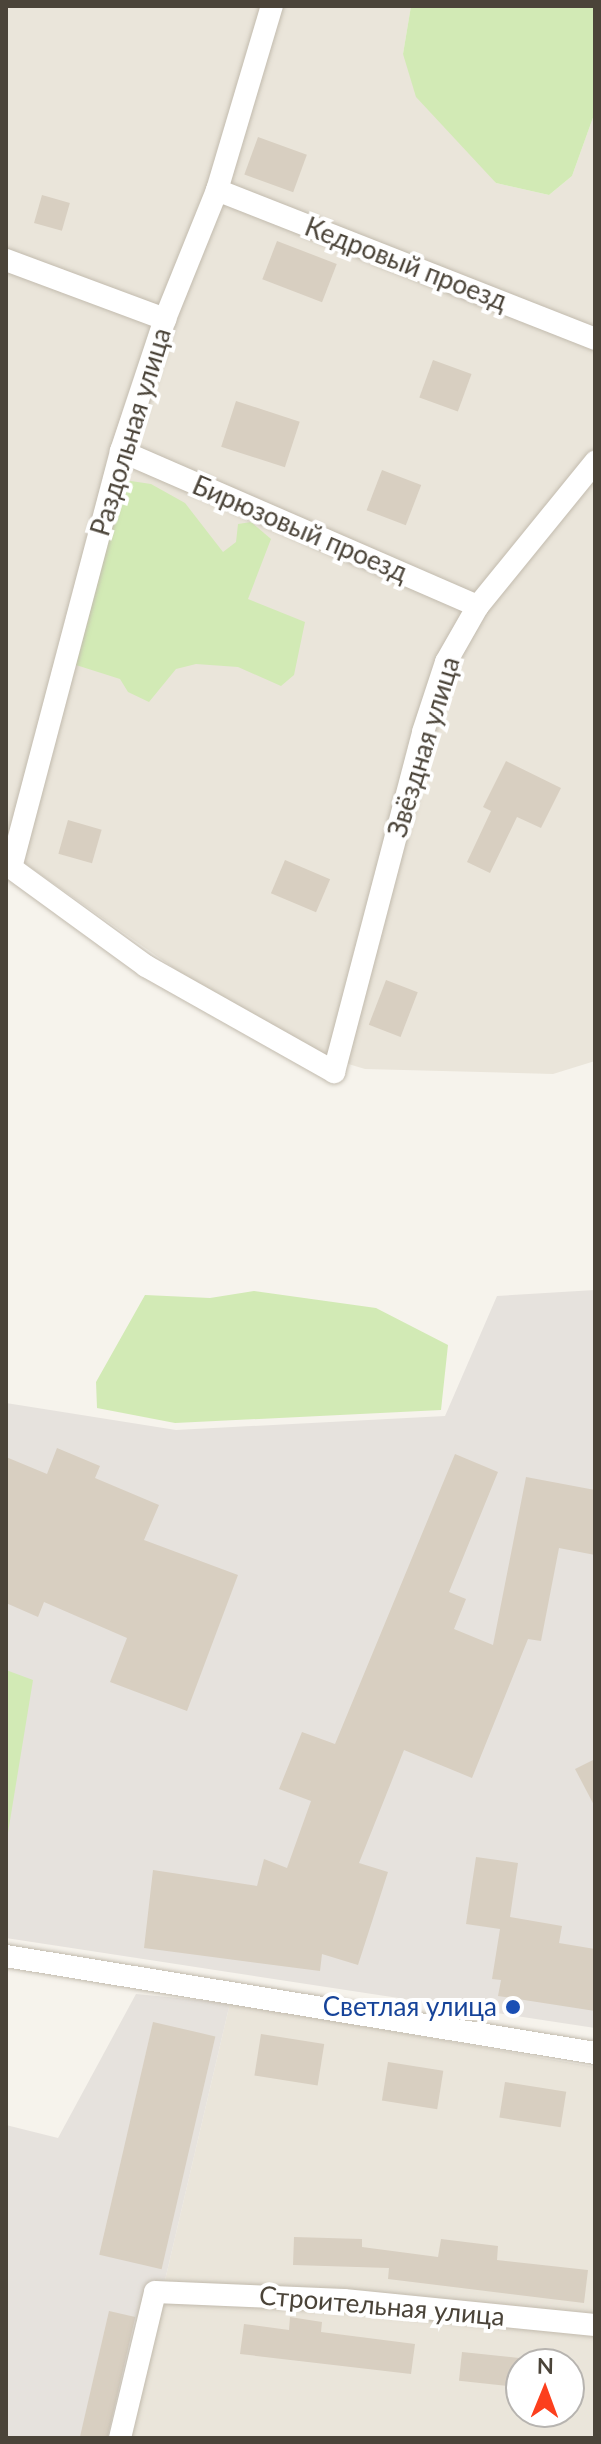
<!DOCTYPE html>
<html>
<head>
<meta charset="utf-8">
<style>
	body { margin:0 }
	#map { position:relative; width:601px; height:2444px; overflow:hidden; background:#f6f3ec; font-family:Lato,sans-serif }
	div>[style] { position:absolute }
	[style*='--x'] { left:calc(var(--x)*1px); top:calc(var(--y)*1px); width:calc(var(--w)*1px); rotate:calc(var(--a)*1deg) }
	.residential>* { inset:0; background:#eae5da }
	.industrial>* { inset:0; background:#e6e2dd }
	.green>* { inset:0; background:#d2eab5 }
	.building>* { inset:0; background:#d8cfc1; transform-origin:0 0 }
	.roads { filter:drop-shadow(0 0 2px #c2bbae) drop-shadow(0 0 2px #c2bbae) }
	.minor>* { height:22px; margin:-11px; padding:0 11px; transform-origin:11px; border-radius:11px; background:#fff }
	.dots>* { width:22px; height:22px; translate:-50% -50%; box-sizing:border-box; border:4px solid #fff; border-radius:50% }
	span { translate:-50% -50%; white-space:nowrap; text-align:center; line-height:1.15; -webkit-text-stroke:8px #fff; paint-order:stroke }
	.street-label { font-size:26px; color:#4b4439 }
	.transit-label { font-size:26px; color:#164399 }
	.right { translate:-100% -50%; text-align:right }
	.frame { position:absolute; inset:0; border:8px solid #4b4439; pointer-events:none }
	.north { position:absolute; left:505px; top:2348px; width:80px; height:80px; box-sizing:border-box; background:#fff; border:2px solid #b7b4b0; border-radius:50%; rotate:1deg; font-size:22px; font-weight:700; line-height:32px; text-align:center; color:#4b4439 }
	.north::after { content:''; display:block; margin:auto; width:28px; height:36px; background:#fc3f1d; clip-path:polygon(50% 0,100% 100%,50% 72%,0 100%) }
</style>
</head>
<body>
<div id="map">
	<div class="residential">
		<div style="clip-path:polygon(6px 6px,411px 6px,403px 54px,496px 183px,549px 195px,572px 176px,595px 112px,595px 1061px,553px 1074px,365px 1069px,325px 1057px,198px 985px,23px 862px,6px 857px)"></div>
		<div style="clip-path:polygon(evenodd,230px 2003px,595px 2067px,595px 2438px,128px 2438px,230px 2003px,521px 2364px,569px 2364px,569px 2412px,521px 2412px,521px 2364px)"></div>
	</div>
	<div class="industrial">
		<div style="clip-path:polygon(595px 1290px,595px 2028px,6px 1938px,6px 1403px,176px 1430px,445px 1416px,497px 1296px)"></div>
		<div style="clip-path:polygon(136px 1994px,230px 2003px,128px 2438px,6px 2438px,6px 2125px,58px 2138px)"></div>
	</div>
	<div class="green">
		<div style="clip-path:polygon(411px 6px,595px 6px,595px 112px,572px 176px,549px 195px,496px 183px,416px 97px,403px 54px)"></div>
		<div style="clip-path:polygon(124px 480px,151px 484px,185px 503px,223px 552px,236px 542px,238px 524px,251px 522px,271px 539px,248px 599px,305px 622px,294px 675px,281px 686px,238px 667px,196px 664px,176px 669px,149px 702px,128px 692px,120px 679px,76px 665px)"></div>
		<div style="clip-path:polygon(254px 1291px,376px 1308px,448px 1345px,441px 1410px,175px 1423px,97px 1408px,96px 1382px,145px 1295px,210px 1298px)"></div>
		<div style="clip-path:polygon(6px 1670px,33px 1680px,6px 1845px)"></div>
	</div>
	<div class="building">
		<div style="left:258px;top:137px;width:52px;height:40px;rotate:20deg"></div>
		<div style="left:42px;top:195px;width:29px;height:29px;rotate:16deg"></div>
		<div style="left:277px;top:241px;width:64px;height:41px;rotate:21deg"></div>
		<div style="left:433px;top:360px;width:41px;height:40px;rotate:20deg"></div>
		<div style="left:236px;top:401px;width:67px;height:48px;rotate:18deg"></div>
		<div style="left:382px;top:470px;width:42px;height:43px;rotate:21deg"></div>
		<div style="clip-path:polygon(506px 761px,561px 788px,541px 828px,517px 817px,490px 873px,467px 862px,491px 811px,483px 807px)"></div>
		<div style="left:68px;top:820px;width:35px;height:35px;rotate:16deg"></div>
		<div style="left:285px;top:860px;width:49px;height:36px;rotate:23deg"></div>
		<div style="left:386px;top:980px;width:34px;height:48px;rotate:21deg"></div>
		<div style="clip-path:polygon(57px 1448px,100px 1466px,95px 1478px,159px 1505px,144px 1540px,238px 1575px,187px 1711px,110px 1682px,127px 1638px,44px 1602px,38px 1617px,6px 1603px,6px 1457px,47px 1474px)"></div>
		<div style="clip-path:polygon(455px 1454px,498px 1472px,449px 1592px,466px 1599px,454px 1629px,493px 1645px,526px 1477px,595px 1490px,595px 1555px,559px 1548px,541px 1641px,528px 1639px,472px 1778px,404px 1750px,359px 1863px,388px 1872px,358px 1965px,322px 1954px,320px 1971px,144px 1948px,153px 1870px,257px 1886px,264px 1859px,287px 1868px,311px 1801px,279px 1789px,302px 1732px,335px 1744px)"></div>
		<div style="clip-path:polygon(595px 1759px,595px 1807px,575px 1769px)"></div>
		<div style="clip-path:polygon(476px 1857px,518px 1863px,510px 1917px,562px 1926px,559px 1943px,595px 1949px,595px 2011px,498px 1996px,501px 1980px,492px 1979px,500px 1929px,466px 1924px)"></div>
		<div style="left:153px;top:2022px;width:64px;height:239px;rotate:13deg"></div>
		<div style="left:261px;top:2034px;width:64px;height:42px;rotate:9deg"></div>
		<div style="left:388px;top:2062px;width:56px;height:39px;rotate:9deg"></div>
		<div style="left:505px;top:2082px;width:62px;height:36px;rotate:9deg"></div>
		<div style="clip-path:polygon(294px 2237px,362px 2239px,362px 2247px,438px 2257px,441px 2239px,498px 2246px,497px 2260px,588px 2270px,584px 2303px,388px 2279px,389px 2268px,293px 2265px)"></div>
		<div style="left:109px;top:2311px;width:27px;height:131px;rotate:13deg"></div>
		<div style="clip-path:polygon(290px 2317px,322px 2322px,321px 2332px,415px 2344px,411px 2374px,240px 2354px,244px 2324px,289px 2330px)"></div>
		<div style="left:462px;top:2352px;width:60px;height:29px;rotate:6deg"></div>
	</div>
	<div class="roads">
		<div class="minor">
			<div style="--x:217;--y:190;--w:406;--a:21.5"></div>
			<div style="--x:6;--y:260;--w:170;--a:20.4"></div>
			<div style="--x:121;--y:451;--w:389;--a:23.5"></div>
			<div style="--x:6;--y:864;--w:173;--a:36.1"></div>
			<div style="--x:146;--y:966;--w:216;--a:29.4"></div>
			<div style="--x:334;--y:1072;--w:351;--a:-75.3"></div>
			<div style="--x:423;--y:732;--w:74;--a:-71.8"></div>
			<div style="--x:446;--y:662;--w:64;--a:-60.3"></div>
			<div style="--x:478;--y:606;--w:186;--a:-50.9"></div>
			<div style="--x:12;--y:864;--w:427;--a:-75.2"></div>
			<div style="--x:121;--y:451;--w:139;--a:-71.6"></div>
			<div style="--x:165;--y:319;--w:139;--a:-68"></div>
			<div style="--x:217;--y:190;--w:192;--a:-73.4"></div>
			<div style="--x:6;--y:1956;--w:597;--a:9.35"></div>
			<div style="--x:120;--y:2438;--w:150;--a:-76.5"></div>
			<div style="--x:155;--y:2292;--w:189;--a:2.4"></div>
			<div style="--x:344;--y:2300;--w:252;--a:5.7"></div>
		</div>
	</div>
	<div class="dots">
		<div style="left:513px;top:2007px;background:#1a4fb4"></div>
	</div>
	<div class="street-label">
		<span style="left:406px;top:264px;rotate:21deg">Кедровый проезд</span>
		<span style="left:131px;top:432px;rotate:-73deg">Раздольная улица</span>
		<span style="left:300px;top:529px;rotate:23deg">Бирюзовый проезд</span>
		<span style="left:424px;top:747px;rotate:-73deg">Звёздная улица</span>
		<span style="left:382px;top:2306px;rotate:5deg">Строительная улица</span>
	</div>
	<div class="transit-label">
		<span class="right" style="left:497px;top:2007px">Светлая улица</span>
	</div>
	<div class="frame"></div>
	<div class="north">N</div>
</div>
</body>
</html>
